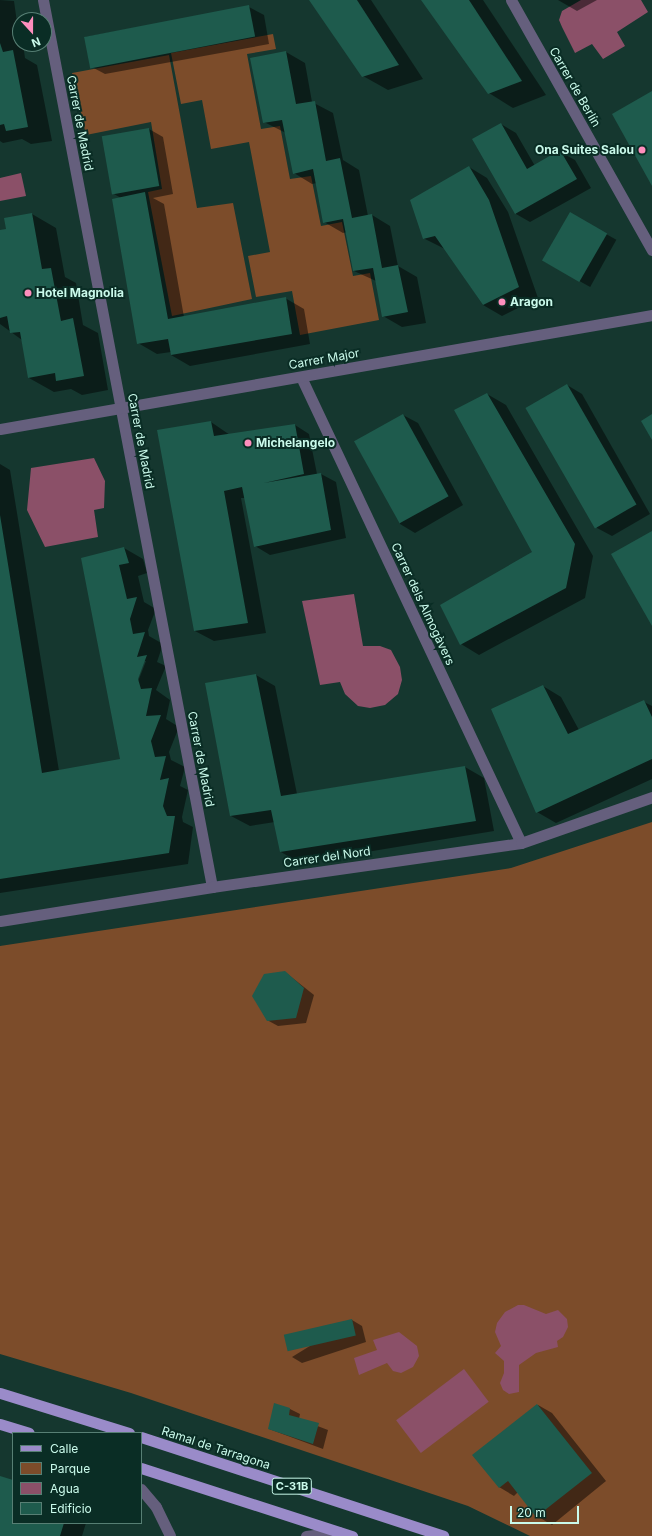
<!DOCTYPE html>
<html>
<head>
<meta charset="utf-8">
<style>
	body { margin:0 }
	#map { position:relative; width:652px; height:1536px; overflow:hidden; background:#15372f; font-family:Inter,sans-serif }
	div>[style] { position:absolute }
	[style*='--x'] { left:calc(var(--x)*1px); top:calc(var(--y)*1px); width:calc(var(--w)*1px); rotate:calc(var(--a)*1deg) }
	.green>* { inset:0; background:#7c4c2a }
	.water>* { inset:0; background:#8b5068; transform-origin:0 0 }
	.shadow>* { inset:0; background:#0007; transform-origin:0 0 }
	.building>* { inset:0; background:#1e5b4d; transform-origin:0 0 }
	.minor>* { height:11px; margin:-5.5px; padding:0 5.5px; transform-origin:5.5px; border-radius:5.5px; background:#655f7d }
	.primary>* { height:11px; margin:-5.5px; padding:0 5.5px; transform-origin:5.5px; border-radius:5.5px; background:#9a8bc9 }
	.dots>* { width:11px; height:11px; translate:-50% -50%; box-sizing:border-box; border:2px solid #0a2d25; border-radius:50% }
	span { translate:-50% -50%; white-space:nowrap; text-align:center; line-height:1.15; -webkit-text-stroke:4px #0a2d25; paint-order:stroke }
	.shield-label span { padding:1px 3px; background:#0a2d25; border:1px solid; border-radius:3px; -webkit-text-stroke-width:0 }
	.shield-label { font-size:11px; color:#cafaeb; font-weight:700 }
	.street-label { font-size:12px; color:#cafaeb }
	.poi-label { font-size:12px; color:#cafaeb; font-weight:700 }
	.right { translate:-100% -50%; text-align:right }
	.left { translate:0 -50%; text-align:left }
	.legend { position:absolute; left:12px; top:1432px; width:130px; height:92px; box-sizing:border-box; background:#0a2d25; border:1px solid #577f74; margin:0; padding:5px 7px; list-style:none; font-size:12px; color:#cafaeb }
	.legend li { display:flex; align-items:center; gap:8px; height:20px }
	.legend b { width:20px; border:1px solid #577f74 }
	.north { position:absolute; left:12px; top:12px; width:40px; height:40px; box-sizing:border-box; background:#0a2d25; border:1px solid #577f74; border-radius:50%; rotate:159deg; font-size:11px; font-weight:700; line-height:16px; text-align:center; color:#cafaeb }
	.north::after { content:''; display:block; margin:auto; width:14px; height:18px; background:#fe8ebd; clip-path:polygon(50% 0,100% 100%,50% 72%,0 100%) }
	.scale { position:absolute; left:510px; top:1506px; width:69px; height:18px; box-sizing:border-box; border:2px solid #cafaeb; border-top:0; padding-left:5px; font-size:12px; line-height:14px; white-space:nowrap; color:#cafaeb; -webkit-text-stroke:3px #0a2d25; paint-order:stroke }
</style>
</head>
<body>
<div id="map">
	<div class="green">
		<div style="clip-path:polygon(273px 34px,276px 49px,247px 54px,261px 129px,280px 126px,290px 179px,311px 176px,321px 226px,342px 222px,353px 276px,370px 273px,379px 320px,300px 335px,292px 291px,256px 297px,248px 256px,270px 252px,249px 142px,211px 149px,202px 100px,181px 104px,171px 53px)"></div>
		<div style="clip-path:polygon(169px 55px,197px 208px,233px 203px,252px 299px,172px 316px,148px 192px,162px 189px,151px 122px,86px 135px,72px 73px)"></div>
		<div style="clip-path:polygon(652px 822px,652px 1536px,530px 1536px,468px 1506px,131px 1393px,0 1354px,0 946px,511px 868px)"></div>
	</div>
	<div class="water">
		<div style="clip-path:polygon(581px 0,641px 0,648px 12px,617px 32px,625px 46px,603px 59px,592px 44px,575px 53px,562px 27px,559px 20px,562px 11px)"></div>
		<div style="clip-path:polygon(21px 173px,26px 196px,0 201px,0 178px)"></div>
		<div style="clip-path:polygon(94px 458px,105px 481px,104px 508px,94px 510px,98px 537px,45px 547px,27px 510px,31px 468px)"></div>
		<div style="clip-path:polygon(354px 594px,363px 646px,380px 646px,391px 650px,400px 667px,402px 680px,398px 694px,385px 705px,370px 708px,358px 706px,345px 694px,340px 682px,320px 685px,302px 601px)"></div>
		<div style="clip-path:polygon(518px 1305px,524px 1305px,546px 1314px,558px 1310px,567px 1319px,568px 1327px,563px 1337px,557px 1341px,558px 1347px,536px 1353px,519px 1365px,519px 1392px,509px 1394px,503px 1390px,500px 1383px,504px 1373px,504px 1361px,495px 1353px,501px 1346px,495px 1332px,497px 1323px,505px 1312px)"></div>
		<div style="clip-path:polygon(399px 1332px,417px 1346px,419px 1356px,413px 1367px,401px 1373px,393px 1371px,387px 1363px,359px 1375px,354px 1358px,377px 1350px,373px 1340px)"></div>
		<div style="left:464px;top:1369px;width:41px;height:85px;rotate:53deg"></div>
	</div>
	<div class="shadow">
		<div style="clip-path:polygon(0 0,14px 1px,20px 44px,23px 44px,25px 58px,37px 65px,52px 141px,31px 144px,22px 139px,3px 143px,0 141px)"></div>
		<div style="clip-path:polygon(310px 0,371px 0,423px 79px,388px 90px,363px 76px)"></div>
		<div style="clip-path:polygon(422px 0,483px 0,546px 95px,513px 108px,489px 93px)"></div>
		<div style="clip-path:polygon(558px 0,597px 0,577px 11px)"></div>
		<div style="clip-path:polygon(249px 7px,264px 15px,269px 44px,105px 74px,90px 66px,85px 37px)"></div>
		<div style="clip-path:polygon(286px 52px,305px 63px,312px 102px,333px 113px,343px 160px,359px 170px,368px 216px,372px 215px,390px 226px,398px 266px,417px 277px,426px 323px,402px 327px,383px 316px,376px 281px,354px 271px,347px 232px,343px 233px,324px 222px,317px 183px,312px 184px,294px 173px,286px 133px,264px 122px)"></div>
		<div style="clip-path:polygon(501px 124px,516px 133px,535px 166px,560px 152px,575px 160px,591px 188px,530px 222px,516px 214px)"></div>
		<div style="clip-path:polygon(149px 129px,163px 137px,173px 194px,153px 198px,164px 204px,184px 317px,285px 298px,304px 309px,310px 344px,190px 366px,171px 355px,171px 352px,157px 354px,138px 343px,121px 198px,114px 194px)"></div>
		<div style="clip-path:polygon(469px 167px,487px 178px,508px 212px,538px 298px,502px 316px,483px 305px,445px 249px,423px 238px)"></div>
		<div style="clip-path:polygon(32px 214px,56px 228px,65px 277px,76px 283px,83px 325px,98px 333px,108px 390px,82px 395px,71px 389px,54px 392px,29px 378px,22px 340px,0 324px,0 231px,7px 230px)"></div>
		<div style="left:570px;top:214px;width:53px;height:54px;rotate:29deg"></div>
		<div style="clip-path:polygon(567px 385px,582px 394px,650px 514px,612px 536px,597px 528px)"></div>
		<div style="clip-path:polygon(487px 394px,506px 405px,593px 556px,585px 598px,479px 655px,461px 644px,534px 553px)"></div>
		<div style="clip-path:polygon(403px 415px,418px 423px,463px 505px,415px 533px,400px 524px)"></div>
		<div style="clip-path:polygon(211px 422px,230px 435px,295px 425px,309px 434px,317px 474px,321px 474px,336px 482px,346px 538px,270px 555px,255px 546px,245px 498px,241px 498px,266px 633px,214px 641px,195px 631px)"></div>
		<div style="clip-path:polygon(evenodd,0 464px,10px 470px,59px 771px,122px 760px,82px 559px,124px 548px,143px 559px,147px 573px,138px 576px,144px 602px,156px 609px,148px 630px,149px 636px,163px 644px,157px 662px,166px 666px,156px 690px,170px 700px,166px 719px,179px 727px,169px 752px,171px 760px,185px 767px,180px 786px,188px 790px,182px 817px,183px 822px,193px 827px,188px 864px,0 893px,0 464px,144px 661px,146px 661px,137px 684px,135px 683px,144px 661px)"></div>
		<div style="clip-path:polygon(256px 675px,275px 686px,297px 794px,465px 767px,484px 778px,494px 831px,300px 863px,281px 852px,275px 822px,250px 826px,231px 816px)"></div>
		<div style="clip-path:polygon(543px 686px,561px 697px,579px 730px,644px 702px,652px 706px,652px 779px,556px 823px,537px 812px)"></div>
		<div style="clip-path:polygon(285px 972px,314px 995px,306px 1023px,278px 1026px,267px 1020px)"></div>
		<div style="clip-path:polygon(352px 1320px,362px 1326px,366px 1342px,302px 1363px,292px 1357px)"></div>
		<div style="clip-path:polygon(538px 1405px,552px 1413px,606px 1481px,552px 1525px,537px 1516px,518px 1492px,514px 1496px,499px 1487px)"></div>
		<div style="clip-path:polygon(290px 1409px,300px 1414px,299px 1419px,328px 1430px,323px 1449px,269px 1429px)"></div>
		<div style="clip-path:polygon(0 1477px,13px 1481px,13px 1523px,86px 1523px,82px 1536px,0 1536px)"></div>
	</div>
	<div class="building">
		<div style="clip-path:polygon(309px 0,357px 0,399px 65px,362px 77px)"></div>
		<div style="clip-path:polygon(421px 0,469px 0,522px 81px,488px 94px)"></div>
		<div style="left:249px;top:5px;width:32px;height:168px;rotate:79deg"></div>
		<div style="clip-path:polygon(0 43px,3px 52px,13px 50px,28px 127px,6px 131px,4px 124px,0 125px)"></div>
		<div style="clip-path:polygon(286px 51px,296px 104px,315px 101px,326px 161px,340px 158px,352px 218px,372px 214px,382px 268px,398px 265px,408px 312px,382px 317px,373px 268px,353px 271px,343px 219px,323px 223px,313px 169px,293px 174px,282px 120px,263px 123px,250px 58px)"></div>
		<div style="clip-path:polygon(652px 91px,652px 186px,612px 114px)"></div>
		<div style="clip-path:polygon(501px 123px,527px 169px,560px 150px,577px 179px,515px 214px,472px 139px)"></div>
		<div style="left:149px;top:128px;width:59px;height:48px;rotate:80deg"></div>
		<div style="clip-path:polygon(469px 166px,489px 200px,519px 287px,483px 305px,435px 236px,423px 239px,410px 200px)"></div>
		<div style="clip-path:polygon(145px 192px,168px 319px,286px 297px,292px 334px,171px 355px,168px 339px,137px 344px,112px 199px)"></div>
		<div style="left:570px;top:212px;width:43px;height:56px;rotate:30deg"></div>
		<div style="clip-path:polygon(32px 213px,42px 269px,51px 268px,61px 321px,73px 318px,84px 376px,56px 381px,55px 373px,28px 378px,20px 332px,10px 333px,7px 316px,0 318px,0 230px,6px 229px,4px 218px)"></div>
		<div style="left:567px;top:384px;width:139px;height:48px;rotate:60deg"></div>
		<div style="clip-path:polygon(487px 393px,575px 544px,566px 588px,460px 645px,440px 605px,532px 552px,454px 410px)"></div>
		<div style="left:403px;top:414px;width:94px;height:56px;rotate:61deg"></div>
		<div style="clip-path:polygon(652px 414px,652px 440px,641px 421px)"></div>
		<div style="clip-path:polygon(211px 421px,214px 436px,295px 424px,304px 474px,264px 483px,321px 473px,331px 530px,254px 547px,242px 487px,224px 491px,248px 623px,194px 631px,157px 430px)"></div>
		<div style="clip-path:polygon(0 515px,42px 773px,120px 759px,81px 558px,124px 547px,129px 563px,119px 565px,127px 599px,137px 597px,130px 619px,133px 634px,145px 632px,137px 657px,147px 655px,138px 679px,141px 689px,152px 688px,146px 716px,161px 715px,151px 741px,155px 757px,166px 756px,160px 780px,169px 778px,163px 806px,167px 816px,175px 816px,169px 853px,0 879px)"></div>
		<div style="clip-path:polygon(652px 531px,652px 626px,611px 554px)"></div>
		<div style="clip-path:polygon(256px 674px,281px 796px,465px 766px,476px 821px,280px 852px,271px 810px,230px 816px,205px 683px)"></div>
		<div style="clip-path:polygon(543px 685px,568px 734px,644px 700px,652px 717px,652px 759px,536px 813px,491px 709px)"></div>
		<div style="clip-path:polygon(285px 971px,304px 988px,296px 1018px,267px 1021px,252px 996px,264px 974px)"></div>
		<div style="left:352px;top:1319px;width:17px;height:70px;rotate:77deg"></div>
		<div style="clip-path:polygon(274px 1403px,290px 1408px,289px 1415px,319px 1423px,313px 1444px,268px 1429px)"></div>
		<div style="clip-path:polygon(537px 1404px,592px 1473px,536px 1517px,508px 1481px,499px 1488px,472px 1455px)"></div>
		<div style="clip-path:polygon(0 1476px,13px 1480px,13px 1523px,64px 1523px,60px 1536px,0 1536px)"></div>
	</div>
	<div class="minor">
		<div style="--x:43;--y:0;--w:903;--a:79.21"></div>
		<div style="--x:511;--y:0;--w:287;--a:60.6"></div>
		<div style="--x:301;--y:377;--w:515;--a:64.73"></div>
		<div style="--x:0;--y:429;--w:662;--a:-9.92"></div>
		<div style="--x:0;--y:921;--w:215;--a:-9.1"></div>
		<div style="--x:212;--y:887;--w:312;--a:-8.1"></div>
		<div style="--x:521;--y:843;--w:139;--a:-19.3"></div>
		<div style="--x:141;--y:1489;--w:23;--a:50"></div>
		<div style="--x:156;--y:1507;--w:32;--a:64"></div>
		<div style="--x:306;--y:1536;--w:33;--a:-7"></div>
	</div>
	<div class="primary">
		<div style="--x:0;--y:1393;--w:135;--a:17.2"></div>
		<div style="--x:0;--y:1424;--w:30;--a:17"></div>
		<div style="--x:141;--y:1437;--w:318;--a:18.1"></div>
		<div style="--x:141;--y:1468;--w:222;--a:17.9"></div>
	</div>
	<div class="dots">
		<div style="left:642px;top:150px;background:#fe8ebd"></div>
		<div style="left:28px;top:293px;background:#fe8ebd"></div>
		<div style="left:502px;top:302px;background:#fe8ebd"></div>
		<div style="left:248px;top:443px;background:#fe8ebd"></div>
	</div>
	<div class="shield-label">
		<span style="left:292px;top:1486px">C-31B</span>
	</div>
	<div class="street-label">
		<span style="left:575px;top:87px;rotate:60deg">Carrer de Berlín</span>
		<span style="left:80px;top:123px;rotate:79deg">Carrer de Madrid</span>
		<span style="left:324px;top:359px;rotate:-10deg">Carrer Major</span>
		<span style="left:141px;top:441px;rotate:79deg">Carrer de Madrid</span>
		<span style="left:423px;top:604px;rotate:65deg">Carrer dels Almogàvers</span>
		<span style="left:201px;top:759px;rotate:79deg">Carrer de Madrid</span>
		<span style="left:327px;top:857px;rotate:-8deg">Carrer del Nord</span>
		<span style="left:216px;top:1448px;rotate:18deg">Ramal de Tarragona</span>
	</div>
	<div class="poi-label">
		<span class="right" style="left:634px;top:150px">Ona Suites Salou</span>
		<span class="left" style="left:36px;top:293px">Hotel Magnolia</span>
		<span class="left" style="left:510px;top:302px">Aragon</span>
		<span class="left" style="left:256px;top:443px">Michelangelo</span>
	</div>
	<ul class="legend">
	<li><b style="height:5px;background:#9a8bc9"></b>Calle</li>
	<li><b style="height:11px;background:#7c4c2a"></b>Parque</li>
	<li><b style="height:11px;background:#8b5068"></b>Agua</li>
	<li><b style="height:11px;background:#1e5b4d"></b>Edificio</li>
	</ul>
	<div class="north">N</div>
	<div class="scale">20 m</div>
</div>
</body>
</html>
